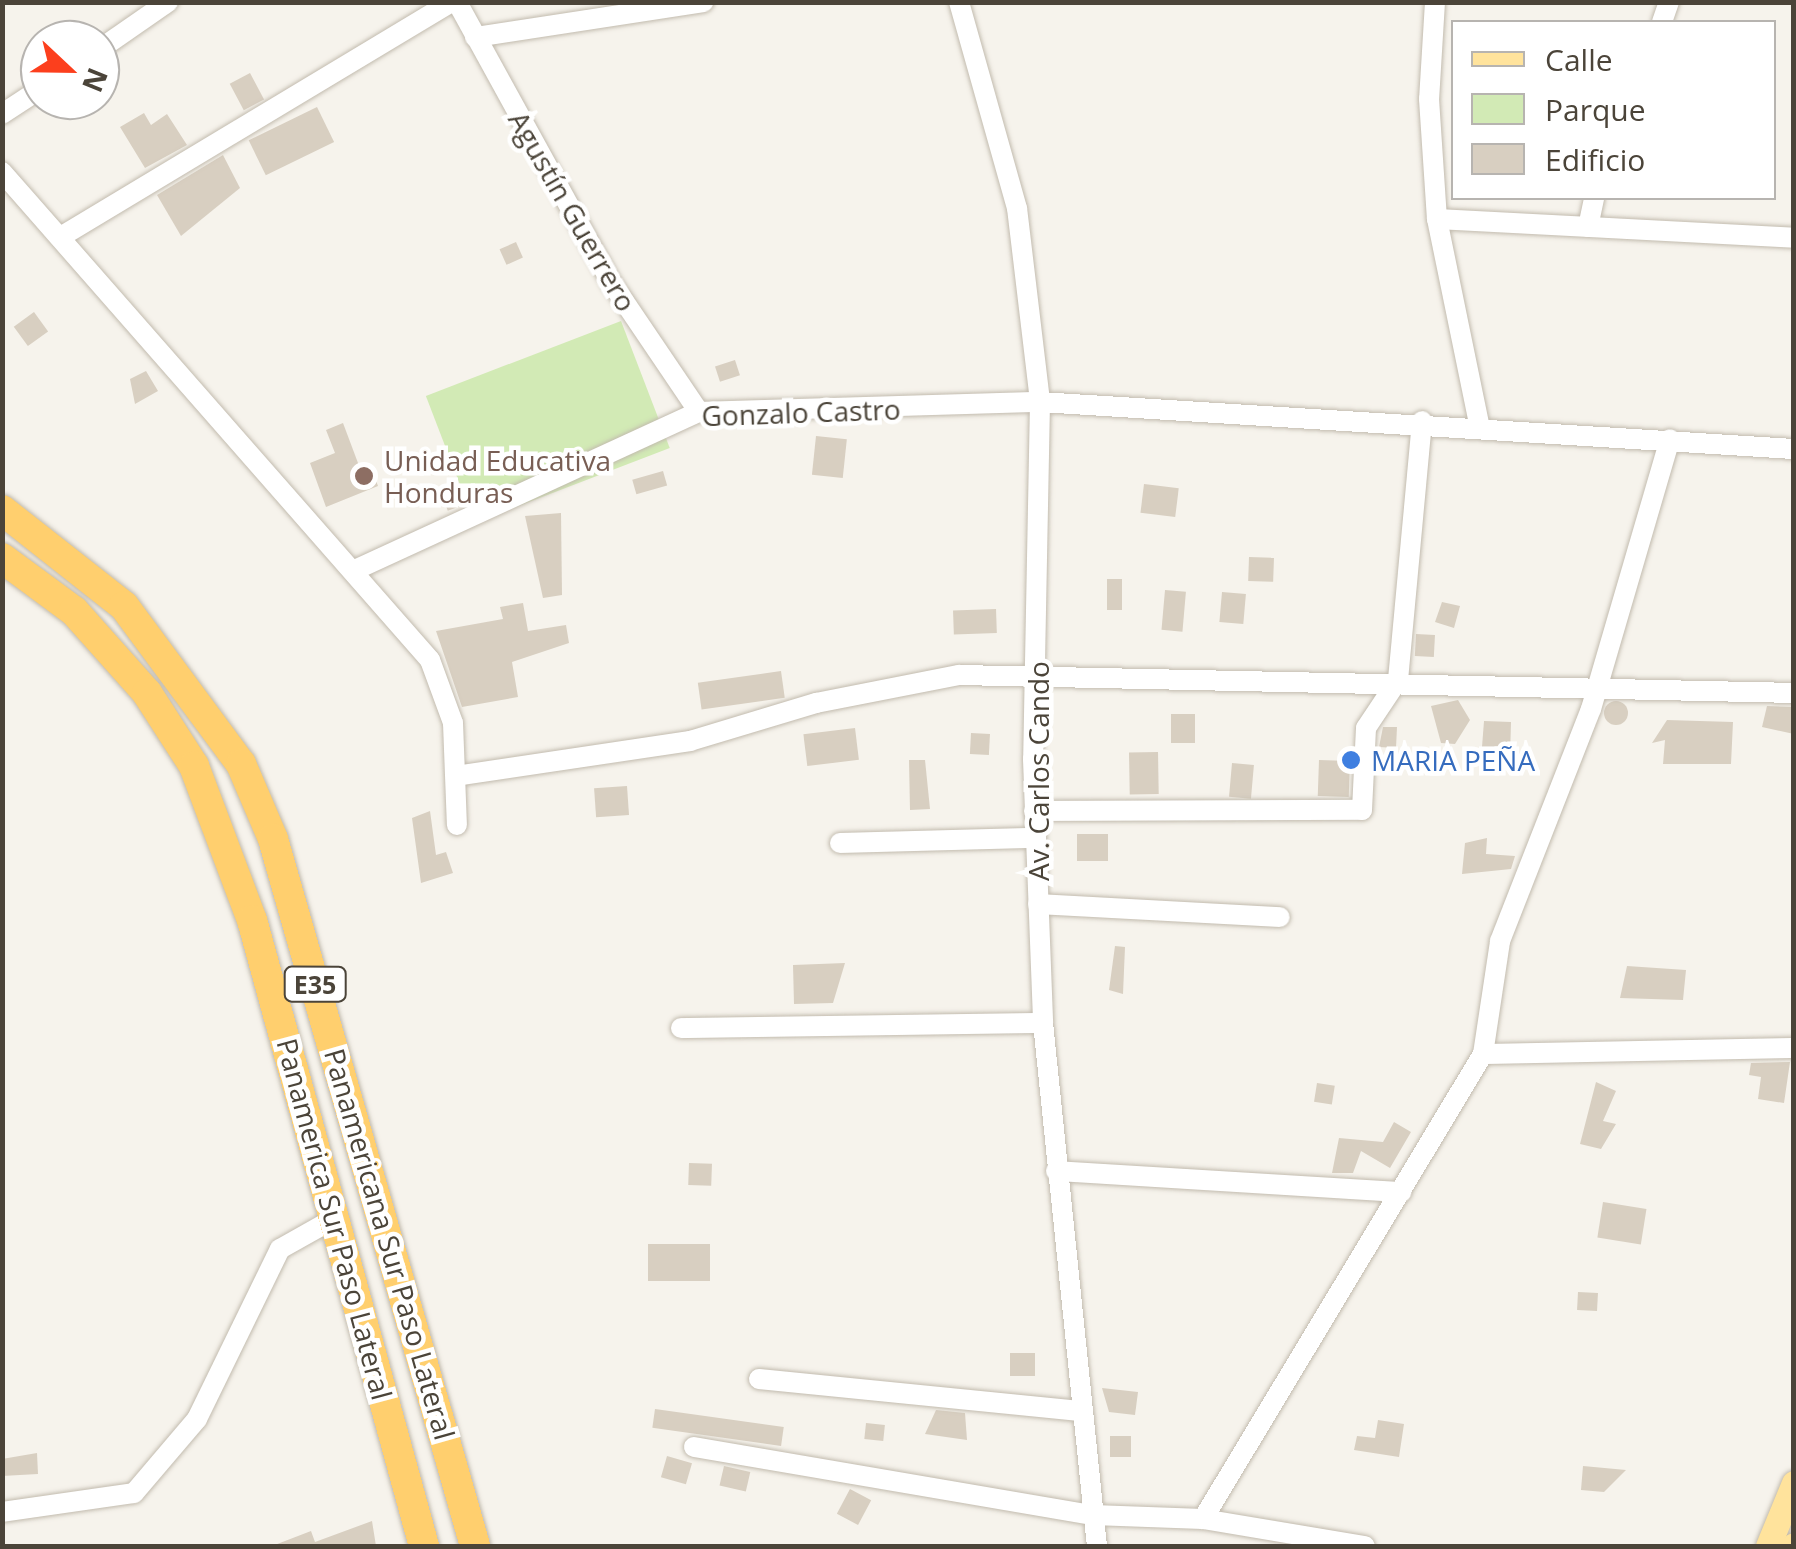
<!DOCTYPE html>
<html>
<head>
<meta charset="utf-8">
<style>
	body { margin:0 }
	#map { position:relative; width:1796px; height:1549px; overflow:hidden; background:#f6f3ec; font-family:"Open Sans",sans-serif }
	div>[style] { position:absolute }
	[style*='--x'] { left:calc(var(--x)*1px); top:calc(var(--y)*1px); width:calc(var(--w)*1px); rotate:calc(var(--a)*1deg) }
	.green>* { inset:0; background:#d2eab5; transform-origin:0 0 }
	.building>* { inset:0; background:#d8cfc1; transform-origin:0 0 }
	.round { border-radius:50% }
	.roads { filter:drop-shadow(0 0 2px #c2bbae) drop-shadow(0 0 2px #c2bbae) }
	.minor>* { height:20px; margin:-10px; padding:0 10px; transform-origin:10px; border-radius:10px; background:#fff }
	.major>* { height:25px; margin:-12.5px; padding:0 12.5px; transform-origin:12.5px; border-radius:12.5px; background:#ffe39c }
	.highway>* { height:30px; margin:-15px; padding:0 15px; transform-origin:15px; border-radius:15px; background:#ffcf6e }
	.dots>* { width:28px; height:28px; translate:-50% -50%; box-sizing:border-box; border:5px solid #fff; border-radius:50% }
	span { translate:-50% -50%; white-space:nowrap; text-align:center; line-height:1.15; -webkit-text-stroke:9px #fff; paint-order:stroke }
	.shield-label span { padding:2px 8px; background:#fff; border:2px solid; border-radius:8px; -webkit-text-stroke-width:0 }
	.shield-label { font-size:25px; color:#4b4439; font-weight:700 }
	.street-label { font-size:28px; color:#4b4439 }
	.education-label { font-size:28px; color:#785e54 }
	.left { translate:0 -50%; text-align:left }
	.shop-label { font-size:28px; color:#366cbe }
	.frame { position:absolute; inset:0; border:5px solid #4b4439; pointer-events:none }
	.legend { position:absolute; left:1451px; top:20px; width:325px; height:180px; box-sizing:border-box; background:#fff; border:2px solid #b7b4b0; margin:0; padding:12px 18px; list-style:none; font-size:30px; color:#4b4439 }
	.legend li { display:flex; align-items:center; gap:20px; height:50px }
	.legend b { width:50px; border:2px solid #b7b4b0 }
	.north { position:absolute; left:20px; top:20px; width:100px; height:100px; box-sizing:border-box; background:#fff; border:2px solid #b7b4b0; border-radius:50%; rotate:112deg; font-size:28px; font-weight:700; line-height:40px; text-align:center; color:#4b4439 }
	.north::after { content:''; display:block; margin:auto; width:35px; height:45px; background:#fc3f1d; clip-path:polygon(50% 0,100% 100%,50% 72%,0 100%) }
</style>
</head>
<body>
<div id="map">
	<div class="green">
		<div style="left:621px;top:321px;width:136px;height:209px;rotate:69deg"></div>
	</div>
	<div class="building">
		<div style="left:250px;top:73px;width:30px;height:23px;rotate:62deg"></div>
		<div style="left:317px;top:107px;width:39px;height:76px;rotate:64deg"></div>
		<div style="clip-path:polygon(144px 113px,151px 125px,167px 114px,187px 145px,145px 168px,120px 127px)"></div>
		<div style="clip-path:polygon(223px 155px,240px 188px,181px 236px,157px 195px)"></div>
		<div style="left:516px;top:242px;width:17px;height:18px;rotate:66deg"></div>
		<div style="left:34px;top:312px;width:24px;height:25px;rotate:54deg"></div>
		<div style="left:735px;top:360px;width:16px;height:21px;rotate:72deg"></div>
		<div style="clip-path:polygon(146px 371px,158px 391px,135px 404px,130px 379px)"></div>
		<div style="clip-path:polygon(343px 423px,361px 471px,371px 467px,378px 486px,326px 507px,310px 463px,335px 453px,326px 430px)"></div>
		<div style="left:816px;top:436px;width:31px;height:39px;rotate:6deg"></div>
		<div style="left:663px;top:471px;width:15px;height:32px;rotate:74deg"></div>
		<div style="left:454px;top:484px;width:23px;height:15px;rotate:70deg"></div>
		<div style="left:1144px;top:484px;width:35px;height:29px;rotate:7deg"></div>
		<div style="clip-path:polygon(561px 513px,562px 595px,543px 598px,525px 516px)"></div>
		<div style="left:1249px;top:557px;width:25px;height:24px;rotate:2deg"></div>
		<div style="left:1107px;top:579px;width:15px;height:31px"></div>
		<div style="left:1165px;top:590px;width:21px;height:40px;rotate:5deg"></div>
		<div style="left:1222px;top:592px;width:24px;height:30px;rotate:5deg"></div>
		<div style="clip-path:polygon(1442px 602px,1460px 606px,1454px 628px,1435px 622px)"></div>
		<div style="clip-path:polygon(523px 603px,528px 631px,566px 625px,569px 643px,512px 662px,518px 697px,462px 707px,436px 631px,503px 619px,500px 607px)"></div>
		<div style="left:996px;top:609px;width:24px;height:43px;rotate:88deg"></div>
		<div style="left:1416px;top:634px;width:19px;height:22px;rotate:3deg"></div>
		<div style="left:781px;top:671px;width:27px;height:84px;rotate:82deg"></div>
		<div style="clip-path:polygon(1458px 700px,1470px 720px,1455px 744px,1441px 743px,1431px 706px)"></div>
		<div class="round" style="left:1604px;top:701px;width:24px;height:24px"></div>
		<div style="clip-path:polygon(1767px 706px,1794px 707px,1794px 734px,1762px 727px)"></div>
		<div style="left:1171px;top:714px;width:24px;height:29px"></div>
		<div style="clip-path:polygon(1667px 720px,1733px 722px,1731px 764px,1663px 764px,1665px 740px,1652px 743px)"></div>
		<div style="clip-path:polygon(1484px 721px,1511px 722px,1510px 758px,1482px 747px)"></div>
		<div style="clip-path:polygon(1383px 727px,1397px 727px,1396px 748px,1379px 747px)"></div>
		<div style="left:855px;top:728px;width:32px;height:52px;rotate:83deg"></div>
		<div style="left:971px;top:733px;width:19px;height:21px;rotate:3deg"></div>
		<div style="left:1158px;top:752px;width:42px;height:29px;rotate:89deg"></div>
		<div style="clip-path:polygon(909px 760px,925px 760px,930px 809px,910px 810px)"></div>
		<div style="left:1319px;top:760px;width:31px;height:36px;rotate:2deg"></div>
		<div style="left:1232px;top:763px;width:22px;height:34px;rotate:5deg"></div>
		<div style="left:627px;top:786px;width:29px;height:33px;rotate:86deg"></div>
		<div style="clip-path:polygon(430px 811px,436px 855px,446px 852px,453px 873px,421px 883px,412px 818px)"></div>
		<div style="left:1077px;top:834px;width:31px;height:27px"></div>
		<div style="clip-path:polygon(1487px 838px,1486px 854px,1515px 856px,1511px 869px,1462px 874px,1465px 843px)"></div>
		<div style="clip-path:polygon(1115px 946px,1125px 947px,1123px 994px,1109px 990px)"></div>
		<div style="clip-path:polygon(845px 963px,833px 1003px,794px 1004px,793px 965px)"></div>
		<div style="clip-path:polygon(1627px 966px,1686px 970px,1683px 1000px,1620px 998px)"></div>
		<div style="clip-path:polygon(1790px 1062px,1784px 1103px,1758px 1099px,1761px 1077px,1749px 1075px,1751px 1063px)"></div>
		<div style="clip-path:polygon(1596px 1082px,1616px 1091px,1603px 1121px,1616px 1124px,1601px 1149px,1580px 1144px)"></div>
		<div style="left:1317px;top:1083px;width:18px;height:19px;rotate:9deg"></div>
		<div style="clip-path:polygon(1394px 1122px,1411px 1132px,1390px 1168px,1361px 1151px,1353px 1173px,1332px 1173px,1339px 1138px,1383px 1142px)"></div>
		<div style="left:689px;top:1163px;width:23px;height:22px;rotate:2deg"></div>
		<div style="left:1603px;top:1202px;width:44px;height:36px;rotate:9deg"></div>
		<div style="left:648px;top:1244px;width:62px;height:37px"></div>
		<div style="left:1578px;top:1292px;width:20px;height:18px;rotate:3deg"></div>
		<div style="left:1010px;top:1353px;width:25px;height:23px"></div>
		<div style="clip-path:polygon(1102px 1388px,1138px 1392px,1135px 1415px,1109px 1412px)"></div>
		<div style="left:655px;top:1409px;width:130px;height:19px;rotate:8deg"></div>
		<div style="clip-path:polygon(936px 1410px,965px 1413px,967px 1440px,925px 1434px)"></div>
		<div style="clip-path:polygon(1378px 1420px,1404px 1424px,1399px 1457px,1354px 1450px,1357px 1436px,1375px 1438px)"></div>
		<div style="left:866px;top:1423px;width:19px;height:16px;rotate:6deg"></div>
		<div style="left:1110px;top:1436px;width:21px;height:21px"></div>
		<div style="clip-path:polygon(37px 1453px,38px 1474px,2px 1476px,2px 1459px)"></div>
		<div style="left:667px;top:1456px;width:26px;height:22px;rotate:16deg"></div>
		<div style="left:724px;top:1466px;width:27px;height:20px;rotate:13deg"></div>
		<div style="clip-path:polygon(1583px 1466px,1626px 1470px,1604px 1492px,1581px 1490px)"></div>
		<div style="left:850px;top:1489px;width:24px;height:28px;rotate:28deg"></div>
		<div style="clip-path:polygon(372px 1521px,376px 1546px,272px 1546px,311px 1531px,315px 1542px)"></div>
	</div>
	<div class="roads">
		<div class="minor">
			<div style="--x:457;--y:2;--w:320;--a:61.2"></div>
			<div style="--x:611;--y:282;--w:157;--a:55.9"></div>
			<div style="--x:959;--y:2;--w:214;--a:74.3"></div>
			<div style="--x:1017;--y:208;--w:195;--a:83.2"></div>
			<div style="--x:1040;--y:402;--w:357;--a:91.1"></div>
			<div style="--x:1033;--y:759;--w:264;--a:87.8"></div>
			<div style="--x:1043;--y:1023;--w:526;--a:84.11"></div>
			<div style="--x:1435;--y:2;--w:97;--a:93.5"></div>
			<div style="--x:1429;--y:99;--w:120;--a:86.2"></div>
			<div style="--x:1437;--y:219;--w:208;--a:78.4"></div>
			<div style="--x:1662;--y:22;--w:21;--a:-71"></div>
			<div style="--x:475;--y:37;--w:231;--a:-8.7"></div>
			<div style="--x:100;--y:49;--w:83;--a:-34.7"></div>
			<div style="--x:2;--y:114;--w:45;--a:-33.3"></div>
			<div style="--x:2;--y:172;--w:649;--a:48.75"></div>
			<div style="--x:430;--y:660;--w:67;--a:69.9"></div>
			<div style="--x:453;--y:723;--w:102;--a:87.8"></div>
			<div style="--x:1437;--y:219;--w:358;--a:3"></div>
			<div style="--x:1588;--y:227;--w:30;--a:-78"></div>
			<div style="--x:62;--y:236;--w:454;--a:-31"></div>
			<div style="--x:355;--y:570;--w:379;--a:-24.7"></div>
			<div style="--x:699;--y:412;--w:341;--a:-1.7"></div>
			<div style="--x:1040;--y:402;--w:755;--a:3.57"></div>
			<div style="--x:456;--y:776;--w:237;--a:-8.5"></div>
			<div style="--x:690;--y:741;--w:132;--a:-16.8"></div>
			<div style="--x:816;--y:703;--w:146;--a:-11.1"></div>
			<div style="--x:959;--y:675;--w:835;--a:1.23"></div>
			<div style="--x:1034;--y:811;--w:328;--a:-0.2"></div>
			<div style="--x:1362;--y:810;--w:82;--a:-87.2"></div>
			<div style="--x:1366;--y:728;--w:58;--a:-56.3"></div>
			<div style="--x:1398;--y:680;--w:260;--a:-84.7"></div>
			<div style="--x:840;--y:843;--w:196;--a:-1.5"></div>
			<div style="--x:1038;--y:904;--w:242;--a:3.1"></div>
			<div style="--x:681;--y:1028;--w:362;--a:-0.8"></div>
			<div style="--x:1483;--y:1054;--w:311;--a:-1.1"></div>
			<div style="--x:1056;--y:1171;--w:346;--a:3.5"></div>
			<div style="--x:759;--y:1379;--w:325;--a:5.7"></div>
			<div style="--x:694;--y:1447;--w:405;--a:9.7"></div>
			<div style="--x:1093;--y:1515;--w:110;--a:2.1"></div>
			<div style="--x:1203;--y:1519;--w:164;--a:9.5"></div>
			<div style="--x:2;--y:1512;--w:133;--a:-8.2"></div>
			<div style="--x:134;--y:1493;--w:97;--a:-49.6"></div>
			<div style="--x:197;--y:1419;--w:189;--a:-64"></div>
			<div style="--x:280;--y:1249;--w:63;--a:-29.4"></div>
			<div style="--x:1203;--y:1519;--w:543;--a:-58.95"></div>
			<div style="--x:1483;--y:1054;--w:114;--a:-81.4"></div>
			<div style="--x:1500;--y:941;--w:249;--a:-68.6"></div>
			<div style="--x:1591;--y:709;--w:281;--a:-73.7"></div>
		</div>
		<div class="major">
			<div style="--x:1768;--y:1546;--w:68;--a:-67.6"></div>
			<div style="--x:1793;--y:1546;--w:1;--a:-45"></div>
		</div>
		<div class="highway">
			<div style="--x:2;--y:510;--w:155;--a:38.2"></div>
			<div style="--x:124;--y:606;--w:197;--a:53.5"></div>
			<div style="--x:241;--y:764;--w:82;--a:66.9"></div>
			<div style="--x:273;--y:839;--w:735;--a:74.05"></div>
			<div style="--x:2;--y:558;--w:89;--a:36.4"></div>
			<div style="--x:74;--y:611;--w:110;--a:48.3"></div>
			<div style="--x:147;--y:693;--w:87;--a:57.2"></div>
			<div style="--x:194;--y:766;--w:165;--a:69.4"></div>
			<div style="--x:252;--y:920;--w:649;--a:74.64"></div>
		</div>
	</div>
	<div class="dots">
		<div style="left:364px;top:476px;background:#8d6e63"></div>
		<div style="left:1351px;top:760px;background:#3f7fe0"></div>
	</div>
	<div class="shield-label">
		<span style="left:315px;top:984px">E35</span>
	</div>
	<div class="street-label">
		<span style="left:573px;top:211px;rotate:60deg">Agustín Guerrero</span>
		<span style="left:801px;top:412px;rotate:-2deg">Gonzalo Castro</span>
		<span style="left:1038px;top:771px;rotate:-90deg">Av. Carlos Cando</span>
		<span style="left:335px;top:1219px;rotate:75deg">Panamerica Sur Paso Lateral</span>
		<span style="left:390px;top:1244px;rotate:74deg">Panamericana Sur Paso Lateral</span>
	</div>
	<div class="education-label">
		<span class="left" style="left:384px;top:476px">Unidad Educativa<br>Honduras</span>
	</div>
	<div class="shop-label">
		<span class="left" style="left:1371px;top:760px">MARIA PEÑA</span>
	</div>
	<div class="frame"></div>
	<ul class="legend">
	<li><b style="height:12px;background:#ffe39c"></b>Calle</li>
	<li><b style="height:28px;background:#d2eab5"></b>Parque</li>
	<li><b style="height:28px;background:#d8cfc1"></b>Edificio</li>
	</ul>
	<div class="north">N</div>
</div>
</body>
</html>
